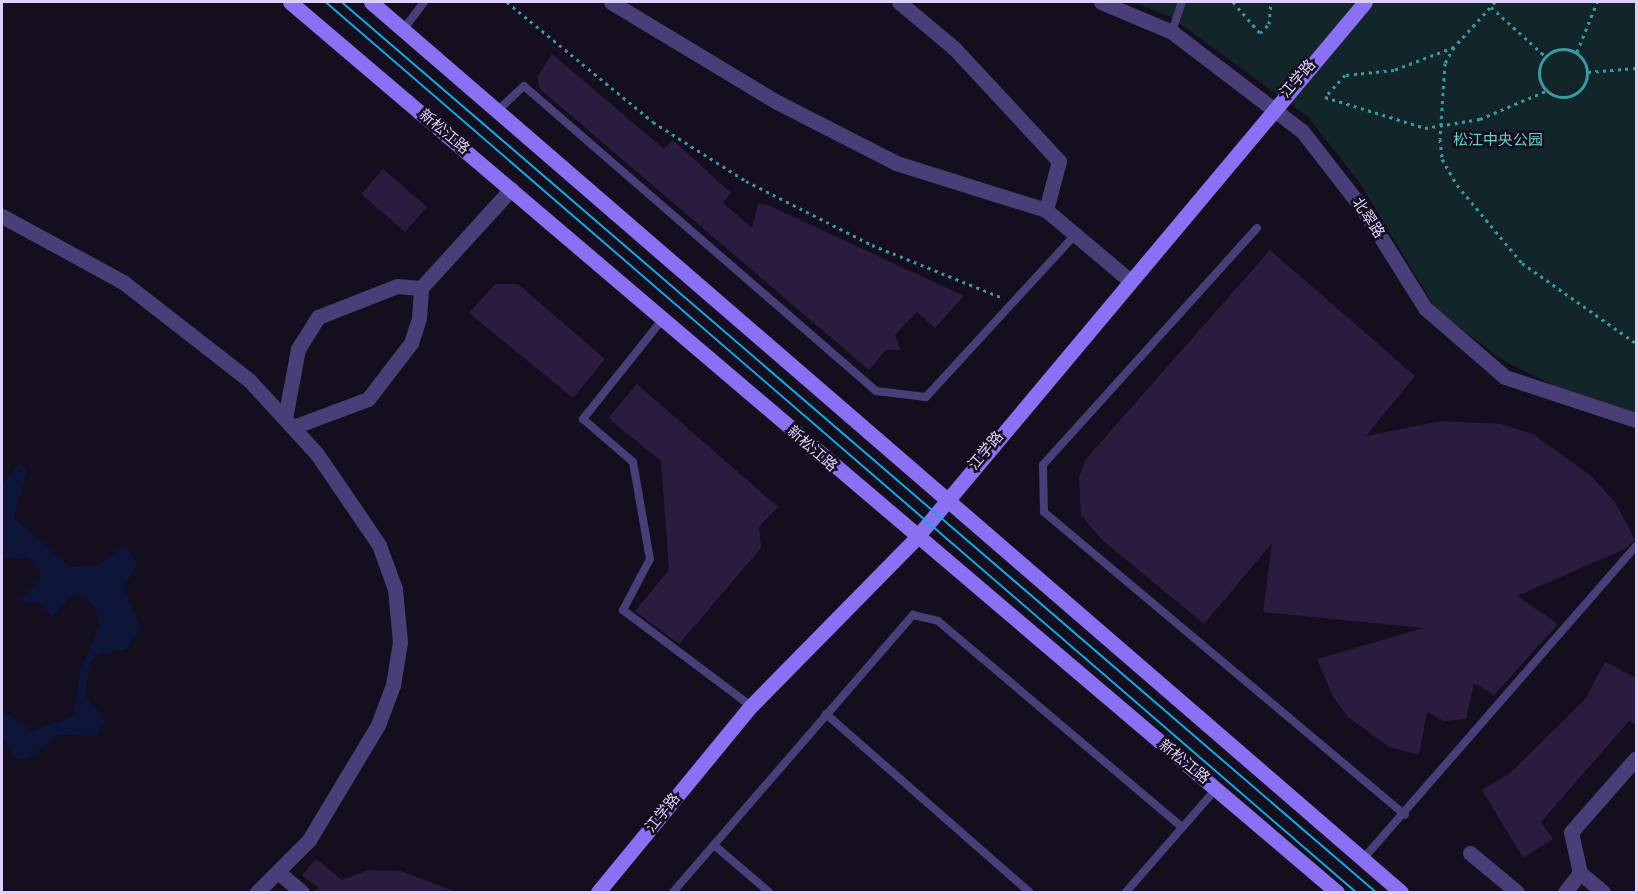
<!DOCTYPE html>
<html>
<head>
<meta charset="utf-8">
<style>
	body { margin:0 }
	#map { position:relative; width:1638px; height:894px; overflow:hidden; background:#140e1f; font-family:Figtree,"Noto Sans SC",sans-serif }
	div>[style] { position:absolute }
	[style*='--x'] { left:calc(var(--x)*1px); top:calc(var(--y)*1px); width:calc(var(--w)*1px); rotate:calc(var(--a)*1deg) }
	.green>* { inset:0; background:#122528 }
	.water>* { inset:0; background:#0d1539 }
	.building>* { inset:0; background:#291c3e; transform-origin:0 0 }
	.path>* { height:3px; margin-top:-1.5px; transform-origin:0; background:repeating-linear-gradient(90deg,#399aa6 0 3px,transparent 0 7.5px) }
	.path>.ring { margin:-1.5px; padding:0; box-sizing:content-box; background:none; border:3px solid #399aa6; border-radius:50% }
	.service>* { height:8px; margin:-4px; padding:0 4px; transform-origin:4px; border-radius:4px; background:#4a3e79 }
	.minor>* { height:15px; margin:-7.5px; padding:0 7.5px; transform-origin:7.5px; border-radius:7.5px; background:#4a3e79 }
	.secondary>* { height:15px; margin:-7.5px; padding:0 7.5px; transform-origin:7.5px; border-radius:7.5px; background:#8a70f2 }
	.tram>* { height:1.5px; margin:-0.75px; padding:0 0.75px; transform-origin:0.75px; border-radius:0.75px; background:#15a9e2 }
	span { translate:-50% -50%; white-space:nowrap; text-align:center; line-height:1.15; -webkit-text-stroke:5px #140e1f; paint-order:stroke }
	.street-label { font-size:15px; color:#ddd0fb }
	.park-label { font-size:15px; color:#64d3cb }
	.frame { position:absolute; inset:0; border:3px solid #ddd0fb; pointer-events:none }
</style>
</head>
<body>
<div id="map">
	<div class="green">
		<div style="clip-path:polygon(1133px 2px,1636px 2px,1636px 416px,1560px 389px,1501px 359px,1436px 309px,1359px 182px,1308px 117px,1169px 16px)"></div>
	</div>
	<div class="water">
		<div style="clip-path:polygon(20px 463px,27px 469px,14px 518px,70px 567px,97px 566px,124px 545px,138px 565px,123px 587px,141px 628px,126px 649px,99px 655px,90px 663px,85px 695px,105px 720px,97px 736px,58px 735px,28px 760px,16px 759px,2px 735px,2px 710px,32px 730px,74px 716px,80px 671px,99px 626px,95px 607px,81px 595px,71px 597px,53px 617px,37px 603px,16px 602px,40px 580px,39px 569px,29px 559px,2px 557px,2px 484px)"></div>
	</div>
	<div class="building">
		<div style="clip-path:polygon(552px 54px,664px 149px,673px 140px,731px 193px,723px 203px,752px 228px,758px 203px,768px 205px,964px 296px,935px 328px,917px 312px,895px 335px,901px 350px,886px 350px,869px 370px,540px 89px,537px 77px)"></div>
		<div style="left:383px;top:169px;width:58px;height:33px;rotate:41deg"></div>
		<div style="clip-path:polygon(1270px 250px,1415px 376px,1366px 436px,1441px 421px,1501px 424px,1533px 434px,1590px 475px,1615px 502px,1635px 540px,1625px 549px,1517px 596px,1558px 624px,1494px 695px,1474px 683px,1466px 719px,1444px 721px,1427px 712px,1419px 755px,1389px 747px,1348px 717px,1333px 697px,1317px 659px,1424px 628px,1263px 612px,1272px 543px,1204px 624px,1102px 540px,1081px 515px,1079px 477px,1086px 459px)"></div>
		<div style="clip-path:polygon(495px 284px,518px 284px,605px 359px,573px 398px,469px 313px)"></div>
		<div style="clip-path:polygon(637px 384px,778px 507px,759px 527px,761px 548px,679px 644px,635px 611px,669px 570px,661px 461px,608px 418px)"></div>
		<div style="clip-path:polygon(1605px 662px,1636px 678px,1636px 725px,1629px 721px,1541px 822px,1553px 839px,1523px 858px,1482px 790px,1510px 773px,1586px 698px)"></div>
		<div style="clip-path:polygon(316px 859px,342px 880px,368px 870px,401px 871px,456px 892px,312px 892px,319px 888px,302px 875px)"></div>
	</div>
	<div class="path">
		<div style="--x:507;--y:2;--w:189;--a:39.4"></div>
		<div style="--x:653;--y:122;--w:110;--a:32.4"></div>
		<div style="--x:746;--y:181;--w:141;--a:26.9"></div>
		<div style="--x:872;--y:245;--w:139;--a:22"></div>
		<div style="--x:1233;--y:2;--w:41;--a:48.9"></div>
		<div style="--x:1260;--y:33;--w:13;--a:-45"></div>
		<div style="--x:1269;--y:24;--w:22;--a:-85"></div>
		<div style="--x:1495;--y:2;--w:61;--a:132.3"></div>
		<div style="--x:1454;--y:47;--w:64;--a:159"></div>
		<div style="--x:1394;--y:70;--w:49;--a:174.2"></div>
		<div style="--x:1345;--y:75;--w:30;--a:132"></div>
		<div style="--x:1325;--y:97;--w:105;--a:17.2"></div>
		<div style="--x:1425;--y:128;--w:56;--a:-9.3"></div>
		<div style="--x:1480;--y:119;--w:72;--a:-23"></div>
		<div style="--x:1491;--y:7;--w:73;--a:42.2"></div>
		<div style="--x:1454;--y:47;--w:18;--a:119"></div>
		<div style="--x:1445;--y:63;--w:76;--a:93.8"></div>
		<div style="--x:1440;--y:139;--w:20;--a:84"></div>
		<div style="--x:1442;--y:159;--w:30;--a:60"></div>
		<div style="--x:1457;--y:185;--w:102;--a:50.2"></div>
		<div style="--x:1522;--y:263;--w:139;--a:35.1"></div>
		<div class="ring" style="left:1539px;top:49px;width:45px;height:45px"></div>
		<div style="--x:1577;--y:52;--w:54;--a:-68.2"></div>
		<div style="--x:1588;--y:72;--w:48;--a:-4.8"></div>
	</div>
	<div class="service">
		<div style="--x:403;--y:30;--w:35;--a:-53"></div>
		<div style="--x:1172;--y:32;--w:32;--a:-72"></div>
		<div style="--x:496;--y:112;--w:38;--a:-43"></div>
		<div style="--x:524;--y:86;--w:466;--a:40.9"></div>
		<div style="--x:876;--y:391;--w:50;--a:6.8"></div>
		<div style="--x:926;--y:397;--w:219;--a:-47.4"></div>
		<div style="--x:1257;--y:228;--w:319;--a:132.1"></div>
		<div style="--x:1043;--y:465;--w:47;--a:88.8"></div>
		<div style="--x:1044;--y:512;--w:471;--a:40"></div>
		<div style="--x:662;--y:320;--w:127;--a:128.6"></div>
		<div style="--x:583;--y:419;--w:66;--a:40.7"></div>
		<div style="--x:633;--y:462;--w:98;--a:80.1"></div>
		<div style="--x:650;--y:559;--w:58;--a:117.9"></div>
		<div style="--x:623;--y:610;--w:160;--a:36.9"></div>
		<div style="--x:826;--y:714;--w:270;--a:41.2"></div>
		<div style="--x:714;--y:845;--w:72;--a:40.5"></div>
		<div style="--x:1363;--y:859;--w:415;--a:-48.9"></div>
		<div style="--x:673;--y:892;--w:367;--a:-49.1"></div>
		<div style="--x:913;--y:615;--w:26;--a:13"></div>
		<div style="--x:938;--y:621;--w:319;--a:40.2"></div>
		<div style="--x:1126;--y:892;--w:137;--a:-48.9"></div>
	</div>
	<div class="minor">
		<div style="--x:611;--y:2;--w:194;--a:31.1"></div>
		<div style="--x:777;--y:102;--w:134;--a:27.1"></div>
		<div style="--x:896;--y:163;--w:157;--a:17.4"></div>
		<div style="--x:1046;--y:210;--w:109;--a:40.1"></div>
		<div style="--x:899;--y:2;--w:72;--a:39.9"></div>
		<div style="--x:954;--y:48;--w:154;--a:47.1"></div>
		<div style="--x:1059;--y:161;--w:51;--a:104.9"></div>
		<div style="--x:1101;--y:2;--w:77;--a:22.9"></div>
		<div style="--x:1172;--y:32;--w:163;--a:37.3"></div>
		<div style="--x:1302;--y:131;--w:99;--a:52"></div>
		<div style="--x:1363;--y:209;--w:117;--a:57.9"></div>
		<div style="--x:1425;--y:308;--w:106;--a:40.8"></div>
		<div style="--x:1505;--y:377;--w:138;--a:18.2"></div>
		<div style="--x:2;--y:216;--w:138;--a:28.6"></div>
		<div style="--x:123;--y:282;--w:160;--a:37.9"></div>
		<div style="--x:249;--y:380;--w:100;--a:47.4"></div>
		<div style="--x:317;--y:454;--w:110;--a:55.7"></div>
		<div style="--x:379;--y:545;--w:47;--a:70"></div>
		<div style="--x:395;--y:589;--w:53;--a:84.6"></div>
		<div style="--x:400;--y:642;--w:44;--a:99.2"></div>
		<div style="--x:393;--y:685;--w:43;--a:110.6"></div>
		<div style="--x:378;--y:725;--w:134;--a:121"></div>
		<div style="--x:309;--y:840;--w:74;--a:135"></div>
		<div style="--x:285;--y:418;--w:70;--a:-79.3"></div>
		<div style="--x:298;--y:349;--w:38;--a:-58"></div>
		<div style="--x:318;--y:317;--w:85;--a:-21.4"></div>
		<div style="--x:397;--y:286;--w:24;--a:5"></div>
		<div style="--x:421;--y:288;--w:134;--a:-47.7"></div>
		<div style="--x:293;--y:427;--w:80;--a:-20.5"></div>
		<div style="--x:368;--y:399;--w:71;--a:-52.5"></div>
		<div style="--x:411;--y:343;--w:26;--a:-72"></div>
		<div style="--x:419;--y:318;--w:30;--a:-86"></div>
		<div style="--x:1470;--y:853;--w:61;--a:39.7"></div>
		<div style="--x:278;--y:872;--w:31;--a:40"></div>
		<div style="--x:1565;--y:892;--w:24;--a:-52"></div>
		<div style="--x:1603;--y:892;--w:30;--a:-140"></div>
		<div style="--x:1580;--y:873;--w:42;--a:-102.4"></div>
		<div style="--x:1571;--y:832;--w:98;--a:-48.7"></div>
	</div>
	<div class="secondary">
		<div style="--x:290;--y:2;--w:1374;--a:40.37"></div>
		<div style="--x:371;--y:2;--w:1361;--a:40.83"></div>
		<div style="--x:598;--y:892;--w:241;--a:-50.6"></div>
		<div style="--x:751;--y:706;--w:235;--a:-45.5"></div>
		<div style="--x:916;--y:538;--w:699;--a:-50.05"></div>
	</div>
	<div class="tram">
		<div style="--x:326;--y:2;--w:1361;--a:40.83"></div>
		<div style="--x:342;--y:2;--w:1364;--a:40.72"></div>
	</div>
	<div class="street-label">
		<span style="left:1298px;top:79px;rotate:-49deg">江学路</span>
		<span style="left:444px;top:132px;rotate:40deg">新松江路</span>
		<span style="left:1368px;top:218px;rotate:56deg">北翠路</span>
		<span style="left:812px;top:449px;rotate:41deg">新松江路</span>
		<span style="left:986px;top:451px;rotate:-50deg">江学路</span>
		<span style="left:1184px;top:762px;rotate:39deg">新松江路</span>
		<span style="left:663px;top:813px;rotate:-51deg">江学路</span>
	</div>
	<div class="park-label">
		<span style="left:1498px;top:141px">松江中央公园</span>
	</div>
	<div class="frame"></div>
</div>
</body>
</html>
